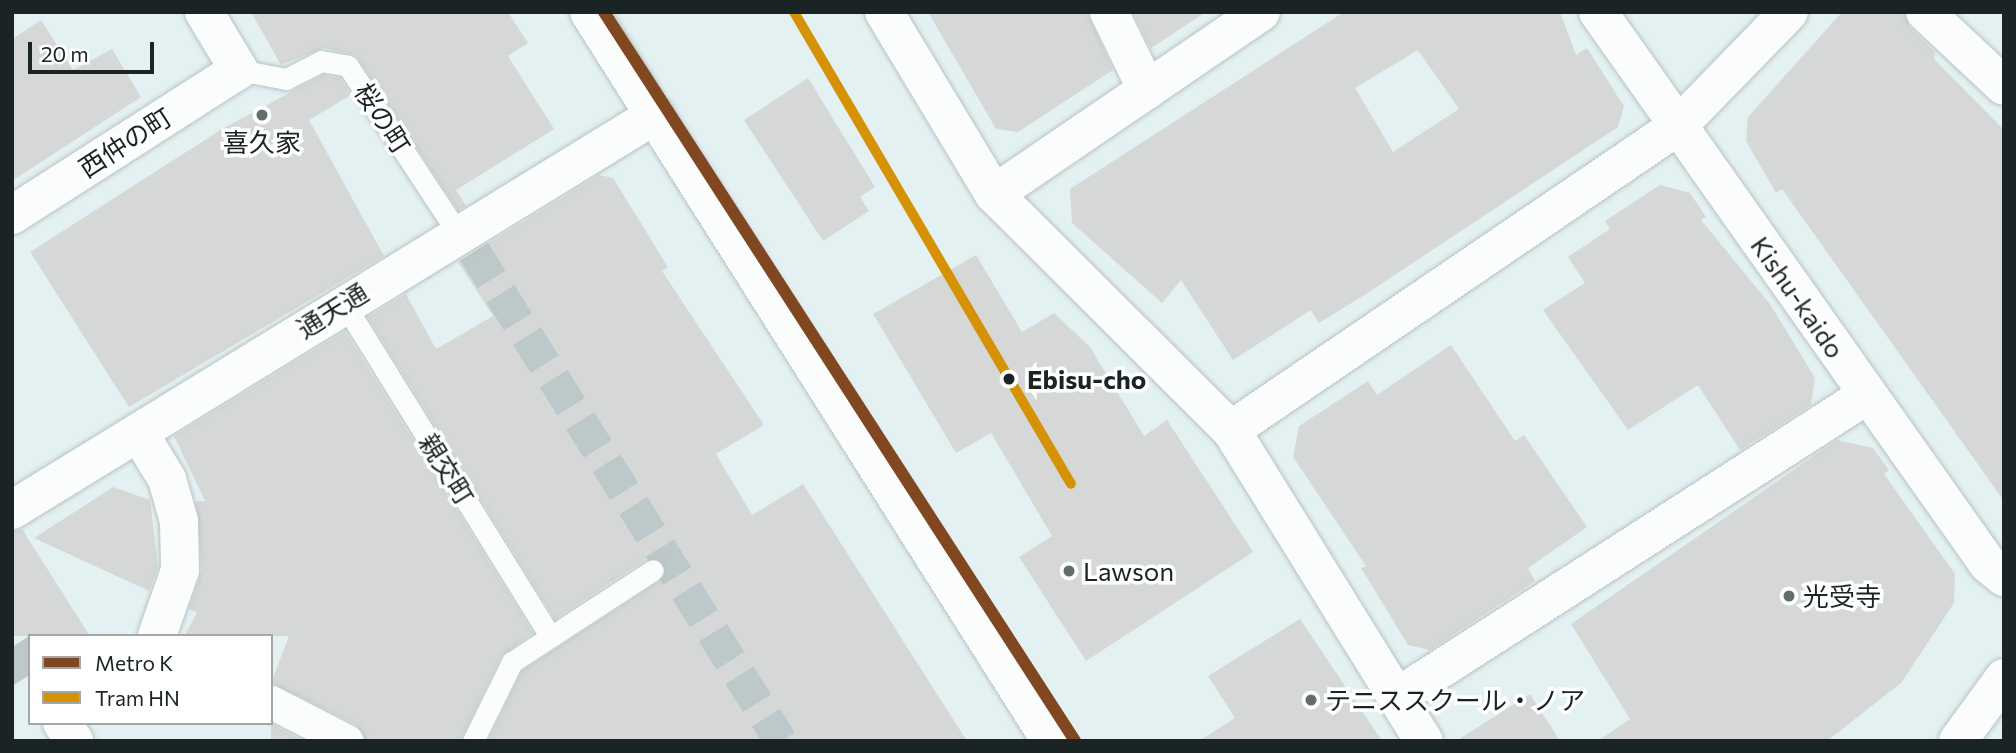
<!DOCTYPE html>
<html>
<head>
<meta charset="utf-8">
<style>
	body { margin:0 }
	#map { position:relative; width:2016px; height:753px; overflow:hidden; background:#e4f1f2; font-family:Commissioner,"Noto Sans JP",sans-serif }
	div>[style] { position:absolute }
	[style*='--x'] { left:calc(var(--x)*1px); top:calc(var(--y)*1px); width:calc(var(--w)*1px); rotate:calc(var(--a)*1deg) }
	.building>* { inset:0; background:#d5d8d7 }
	.pedestrian-tunnel>* { height:33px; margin-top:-16.5px; transform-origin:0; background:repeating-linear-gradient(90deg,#bcc8c9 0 33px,transparent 0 50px) }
	.tertiary-tunnel>* { height:38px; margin-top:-19px; transform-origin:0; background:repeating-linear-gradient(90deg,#bcc8c9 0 38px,transparent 0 57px) }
	.roads { filter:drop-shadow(0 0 2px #b8c2c3) drop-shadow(0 0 2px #b8c2c3) }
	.service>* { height:21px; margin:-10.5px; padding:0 10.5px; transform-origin:10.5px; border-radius:10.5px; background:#fbfdfd }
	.pedestrian>* { height:33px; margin:-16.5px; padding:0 16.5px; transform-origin:16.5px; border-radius:16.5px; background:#fbfdfd }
	.minor>* { height:38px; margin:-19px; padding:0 19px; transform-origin:19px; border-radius:19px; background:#fbfdfd }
	.tertiary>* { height:38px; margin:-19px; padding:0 19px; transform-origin:19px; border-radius:19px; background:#fbfdfd }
	.trunk>* { height:38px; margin:-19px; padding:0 19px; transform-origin:19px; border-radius:19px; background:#fbfdfd }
	.tram-1>* { height:10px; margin:-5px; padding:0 5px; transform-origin:5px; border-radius:5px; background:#d69206 }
	.metro-1>* { height:12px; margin:-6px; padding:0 6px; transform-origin:6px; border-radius:6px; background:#814721 }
	.dots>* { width:19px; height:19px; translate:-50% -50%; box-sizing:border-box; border:4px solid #fff; border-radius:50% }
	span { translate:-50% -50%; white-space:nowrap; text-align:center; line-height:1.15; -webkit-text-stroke:7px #fff; paint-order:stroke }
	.street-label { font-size:26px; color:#1b2425 }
	.poi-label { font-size:26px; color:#1b2425 }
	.left { translate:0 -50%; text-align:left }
	.stop-label { font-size:26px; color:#1b2425; font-weight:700 }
	.frame { position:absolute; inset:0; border:14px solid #1b2425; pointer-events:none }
	.legend { position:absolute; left:28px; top:634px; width:245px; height:91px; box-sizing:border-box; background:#fff; border:2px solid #a4a7a8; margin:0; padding:9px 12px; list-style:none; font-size:21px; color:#1b2425 }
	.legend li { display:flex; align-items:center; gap:14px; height:35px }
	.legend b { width:35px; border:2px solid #a4a7a8 }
	.scale { position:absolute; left:28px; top:42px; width:126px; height:32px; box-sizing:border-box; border:4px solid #1b2425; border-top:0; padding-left:9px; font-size:21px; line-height:24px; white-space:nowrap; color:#1b2425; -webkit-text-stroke:5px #fff; paint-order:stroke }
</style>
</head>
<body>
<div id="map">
	<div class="building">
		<div style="clip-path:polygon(251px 12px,508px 12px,528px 43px,508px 56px,554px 129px,456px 190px,466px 206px,458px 210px,356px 55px,323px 48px,281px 65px)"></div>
		<div style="clip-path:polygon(928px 12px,1087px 12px,1113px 70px,1018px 132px,996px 129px)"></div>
		<div style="clip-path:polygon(1133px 12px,1206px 12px,1151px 48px)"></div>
		<div style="clip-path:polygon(evenodd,1344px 12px,1560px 12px,1576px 55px,1587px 48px,1624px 106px,1618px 127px,1366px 294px,1319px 323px,1311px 310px,1233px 360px,1181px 280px,1162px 303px,1072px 223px,1070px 189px,1344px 12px,1418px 50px,1459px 109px,1393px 152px,1355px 88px,1418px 50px)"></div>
		<div style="clip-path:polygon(1842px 12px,1904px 12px,1910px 28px,1935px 52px,1934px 59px,2004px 130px,2004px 501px,1782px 189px,1776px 193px,1746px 141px,1748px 117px)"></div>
		<div style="clip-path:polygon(41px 20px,73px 70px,112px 49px,141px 97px,12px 181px,12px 39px)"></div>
		<div style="clip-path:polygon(323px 75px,340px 78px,351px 95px,309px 120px,384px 256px,129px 407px,30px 252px,222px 129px)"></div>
		<div style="clip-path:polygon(808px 78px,875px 187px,860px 197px,869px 211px,823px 241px,744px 120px)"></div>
		<div style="clip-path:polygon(599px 175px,613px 178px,668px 267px,662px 271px,764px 425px,716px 454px,752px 515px,803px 484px,967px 741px,488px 741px,522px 671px,660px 581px,666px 569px,658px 558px,646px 559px,555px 619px,368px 317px,406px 294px,436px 349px,493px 316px,458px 262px)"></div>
		<div style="clip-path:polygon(1660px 185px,1690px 193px,1706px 217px,1701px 220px,1770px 304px,1815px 378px,1811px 405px,1740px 450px,1698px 385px,1628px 430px,1543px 310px,1585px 283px,1568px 257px,1610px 229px,1605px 221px)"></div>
		<div style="clip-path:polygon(976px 255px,1022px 332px,1054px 313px,1090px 347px,1144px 436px,1167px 420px,1253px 552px,1086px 661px,1019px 557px,1052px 536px,991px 433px,956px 453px,873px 314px)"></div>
		<div style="clip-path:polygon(345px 331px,533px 633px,501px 656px,460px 741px,366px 741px,356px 724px,271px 683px,289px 636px,184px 636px,197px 613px,189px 609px,202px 570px,196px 501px,205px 501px,174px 436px)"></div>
		<div style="clip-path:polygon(1451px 345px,1515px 441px,1524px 435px,1587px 527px,1528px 568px,1535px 581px,1430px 650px,1408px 645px,1361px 568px,1366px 566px,1293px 457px,1299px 426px,1368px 381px,1377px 395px)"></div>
		<div style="clip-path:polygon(1837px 440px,1873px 448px,1889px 470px,1884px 474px,1955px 574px,1954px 603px,1901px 683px,1827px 741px,1598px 741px,1630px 719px,1571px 624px)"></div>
		<div style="clip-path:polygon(113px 487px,150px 500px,158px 567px,149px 591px,34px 538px)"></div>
		<div style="clip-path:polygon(22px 529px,90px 636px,12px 636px,12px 532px)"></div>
		<div style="clip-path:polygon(1300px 619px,1382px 741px,1199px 741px,1235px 718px,1208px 676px)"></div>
		<div style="clip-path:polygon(1530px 694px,1560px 741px,1456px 741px)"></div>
		<div style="clip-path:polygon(271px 724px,304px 741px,271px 741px)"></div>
	</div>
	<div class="pedestrian-tunnel">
		<div style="--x:474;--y:251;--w:578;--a:57.93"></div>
	</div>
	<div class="tertiary-tunnel">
		<div style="--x:12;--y:647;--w:33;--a:57"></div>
	</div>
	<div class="roads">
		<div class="service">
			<div style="--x:239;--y:70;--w:48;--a:10.8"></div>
			<div style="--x:286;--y:79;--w:39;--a:-27"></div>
			<div style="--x:321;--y:61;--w:27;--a:10"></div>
			<div style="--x:348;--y:66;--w:199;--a:56.7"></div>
			<div style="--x:343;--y:302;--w:393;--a:58.2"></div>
			<div style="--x:473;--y:741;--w:88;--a:-63.7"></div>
			<div style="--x:512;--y:662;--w:168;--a:-33.1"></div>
		</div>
		<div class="pedestrian">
			<div style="--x:271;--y:702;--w:85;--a:27.2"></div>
		</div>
		<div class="minor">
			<div style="--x:884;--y:12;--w:213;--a:58.9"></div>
			<div style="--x:994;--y:194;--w:334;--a:44.9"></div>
			<div style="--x:1231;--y:430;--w:366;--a:58.2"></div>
			<div style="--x:1109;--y:12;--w:87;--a:64"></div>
			<div style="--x:1925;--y:12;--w:108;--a:43.1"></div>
			<div style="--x:994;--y:194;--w:323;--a:-34.3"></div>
			<div style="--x:139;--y:433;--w:54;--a:58.7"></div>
			<div style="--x:167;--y:479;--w:44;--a:74.1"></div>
			<div style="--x:179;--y:521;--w:49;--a:88.8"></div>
			<div style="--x:180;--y:570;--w:70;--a:109.2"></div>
			<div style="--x:12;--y:510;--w:755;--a:-31.56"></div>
		</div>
		<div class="tertiary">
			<div style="--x:589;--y:12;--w:863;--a:57.64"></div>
			<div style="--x:1598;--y:12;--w:676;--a:54.76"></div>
			<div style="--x:1988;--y:564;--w:21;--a:39"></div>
			<div style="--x:12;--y:215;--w:269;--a:-32.6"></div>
			<div style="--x:239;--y:70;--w:68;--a:-121.1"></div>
			<div style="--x:1231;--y:430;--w:541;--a:-34.22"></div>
			<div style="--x:1678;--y:126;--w:159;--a:-45.8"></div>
			<div style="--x:1397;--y:697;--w:559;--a:-32.72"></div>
			<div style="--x:62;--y:723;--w:22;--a:56"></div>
		</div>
		<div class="trunk">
			<div style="--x:1958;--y:741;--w:78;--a:-53.9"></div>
		</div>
	</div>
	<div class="tram-1">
		<div style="--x:794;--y:12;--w:547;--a:59.59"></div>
	</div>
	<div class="metro-1">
		<div style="--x:604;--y:12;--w:868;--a:57.13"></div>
	</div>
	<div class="dots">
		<div style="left:262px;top:115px;background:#616c6d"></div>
		<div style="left:1009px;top:379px;background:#1b2425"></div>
		<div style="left:1069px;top:571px;background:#616c6d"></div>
		<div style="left:1789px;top:596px;background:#616c6d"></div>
		<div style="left:1311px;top:700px;background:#616c6d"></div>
	</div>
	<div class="street-label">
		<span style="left:383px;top:118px;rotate:57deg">桜の町</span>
		<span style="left:125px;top:142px;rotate:-33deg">西仲の町</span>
		<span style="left:1798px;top:297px;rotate:55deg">Kishu-kaido</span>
		<span style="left:332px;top:310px;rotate:-32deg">通天通</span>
		<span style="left:447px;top:469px;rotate:58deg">親交町</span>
	</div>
	<div class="poi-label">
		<span style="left:262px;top:142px">喜久家</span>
		<span class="left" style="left:1083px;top:571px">Lawson</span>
		<span class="left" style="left:1803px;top:596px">光受寺</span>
		<span class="left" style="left:1325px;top:700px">テニススクール・ノア</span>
	</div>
	<div class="stop-label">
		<span class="left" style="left:1027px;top:379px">Ebisu-cho</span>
	</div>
	<div class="frame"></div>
	<ul class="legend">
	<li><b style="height:9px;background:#814721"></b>Metro K</li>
	<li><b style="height:9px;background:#d69206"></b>Tram HN</li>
	</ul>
	<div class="scale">20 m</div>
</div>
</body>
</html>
